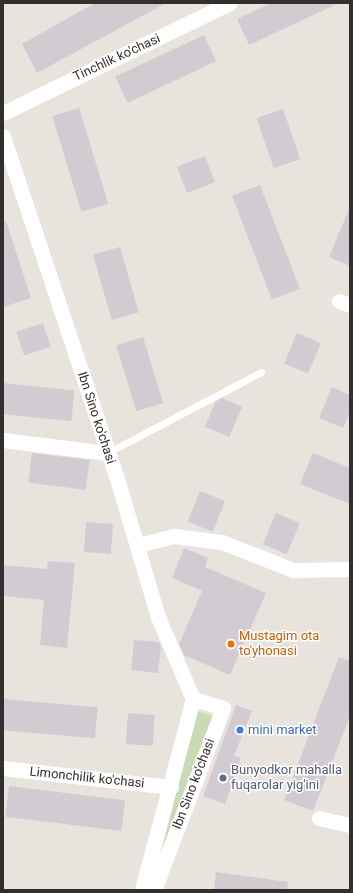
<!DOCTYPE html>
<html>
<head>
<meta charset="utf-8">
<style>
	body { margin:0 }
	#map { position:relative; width:353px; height:893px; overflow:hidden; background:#e9e3dd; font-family:Roboto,sans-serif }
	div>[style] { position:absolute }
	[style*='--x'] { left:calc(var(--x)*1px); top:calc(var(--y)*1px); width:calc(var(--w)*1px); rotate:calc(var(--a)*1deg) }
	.green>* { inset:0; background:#c8dbb5 }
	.building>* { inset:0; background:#d2ccd2; transform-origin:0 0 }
	.lane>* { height:7px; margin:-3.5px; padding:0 3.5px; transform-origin:3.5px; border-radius:3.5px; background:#fff }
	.street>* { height:15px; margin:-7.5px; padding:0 7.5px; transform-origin:7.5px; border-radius:7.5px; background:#fff }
	.dots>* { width:11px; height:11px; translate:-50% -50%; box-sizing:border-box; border:2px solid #fff; border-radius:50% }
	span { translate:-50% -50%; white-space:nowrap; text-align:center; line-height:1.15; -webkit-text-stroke:3px #fff; paint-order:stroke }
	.street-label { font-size:13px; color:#32302e }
	.food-label { font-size:13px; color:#c56008 }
	.left { translate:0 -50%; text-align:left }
	.shop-label { font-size:13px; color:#366cbe }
	.service-label { font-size:13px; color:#4e5e75 }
	.frame { position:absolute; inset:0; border:4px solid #32302e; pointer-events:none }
</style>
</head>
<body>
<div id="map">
	<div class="green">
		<div style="clip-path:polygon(197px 711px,212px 716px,161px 853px)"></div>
	</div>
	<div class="building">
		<div style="clip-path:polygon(95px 3px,166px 3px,37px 73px,22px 44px)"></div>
		<div style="clip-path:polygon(271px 3px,339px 3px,249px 45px,237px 19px)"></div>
		<div style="left:204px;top:35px;width:29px;height:98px;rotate:65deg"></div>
		<div style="left:79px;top:108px;width:100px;height:28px;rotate:73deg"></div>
		<div style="left:283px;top:109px;width:53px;height:28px;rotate:71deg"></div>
		<div style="left:205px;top:156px;width:28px;height:30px;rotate:69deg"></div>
		<div style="left:260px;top:185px;width:111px;height:30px;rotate:69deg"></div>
		<div style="clip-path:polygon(350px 207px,350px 266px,329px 257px)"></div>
		<div style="clip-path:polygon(6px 221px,31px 298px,3px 307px,3px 222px)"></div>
		<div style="left:120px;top:247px;width:68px;height:28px;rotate:74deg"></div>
		<div style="left:43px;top:323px;width:25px;height:28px;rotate:72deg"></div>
		<div style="left:297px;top:333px;width:26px;height:33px;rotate:23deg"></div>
		<div style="left:143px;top:337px;width:69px;height:28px;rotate:73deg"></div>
		<div style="left:3px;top:383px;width:72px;height:31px;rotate:6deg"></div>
		<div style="clip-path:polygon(332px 387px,350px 395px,350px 412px,343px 428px,319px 418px)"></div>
		<div style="clip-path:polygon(222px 398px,242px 407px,229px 437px,205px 427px,215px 402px)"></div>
		<div style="left:32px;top:453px;width:58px;height:30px;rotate:7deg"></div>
		<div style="clip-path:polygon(313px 453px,350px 468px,350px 504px,300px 484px)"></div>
		<div style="left:200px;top:491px;width:27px;height:33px;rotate:22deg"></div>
		<div style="left:276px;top:513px;width:26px;height:34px;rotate:23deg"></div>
		<div style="left:86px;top:522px;width:27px;height:30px;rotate:4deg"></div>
		<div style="clip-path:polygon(184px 548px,208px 558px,205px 567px,266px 593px,230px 675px,184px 655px,179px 644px,202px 591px,172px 578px)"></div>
		<div style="clip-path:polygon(48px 561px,75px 563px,67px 648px,40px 645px,44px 600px,3px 596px,3px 565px,47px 569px)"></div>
		<div style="clip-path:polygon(134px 640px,159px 642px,161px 647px,158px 673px,131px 670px)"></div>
		<div style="clip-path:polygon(339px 657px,350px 661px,350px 716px,313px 811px,284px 800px)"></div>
		<div style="left:3px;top:699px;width:95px;height:31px;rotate:5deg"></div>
		<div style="clip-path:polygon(236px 705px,252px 711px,234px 756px,241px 758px,225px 804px,203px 796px)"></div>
		<div style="left:128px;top:713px;width:27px;height:31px;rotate:4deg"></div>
		<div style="left:9px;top:786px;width:117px;height:31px;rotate:7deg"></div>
		<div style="clip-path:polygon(216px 872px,288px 882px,287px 890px,214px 890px)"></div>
	</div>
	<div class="lane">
		<div style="--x:107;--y:453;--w:174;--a:-27.7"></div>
	</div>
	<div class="street">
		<div style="--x:3;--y:113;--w:252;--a:-25.9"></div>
		<div style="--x:3;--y:136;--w:365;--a:71.6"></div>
		<div style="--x:118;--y:482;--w:141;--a:73.5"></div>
		<div style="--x:158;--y:617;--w:89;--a:66.9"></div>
		<div style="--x:193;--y:699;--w:198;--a:105"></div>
		<div style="--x:339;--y:301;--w:12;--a:20"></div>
		<div style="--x:3;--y:440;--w:105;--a:7.1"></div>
		<div style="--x:138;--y:545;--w:37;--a:-14"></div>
		<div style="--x:174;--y:536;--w:48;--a:7.1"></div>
		<div style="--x:222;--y:542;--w:76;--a:21.5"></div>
		<div style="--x:293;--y:570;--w:57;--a:-1"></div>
		<div style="--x:3;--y:768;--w:169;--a:6.5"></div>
		<div style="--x:319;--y:818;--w:32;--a:13"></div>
		<div style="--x:154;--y:890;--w:195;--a:-69.2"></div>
		<div style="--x:223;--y:708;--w:31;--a:-163"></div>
	</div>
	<div class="dots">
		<div style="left:231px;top:644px;background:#e8710a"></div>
		<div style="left:240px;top:730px;background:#3f7fe0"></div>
		<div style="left:223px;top:778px;background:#5c6f8a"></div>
	</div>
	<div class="street-label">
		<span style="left:117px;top:58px;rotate:-25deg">Tinchlik ko'chasi</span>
		<span style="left:96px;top:418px;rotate:72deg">Ibn Sino ko'chasi</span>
		<span style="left:87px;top:778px;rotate:6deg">Limonchilik ko'chasi</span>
		<span style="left:194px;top:784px;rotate:-69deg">Ibn Sino ko'chasi</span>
	</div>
	<div class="food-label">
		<span class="left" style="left:239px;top:644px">Mustagim ota<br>to'yhonasi</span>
	</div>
	<div class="shop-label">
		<span class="left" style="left:248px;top:730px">mini market</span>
	</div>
	<div class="service-label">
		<span class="left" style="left:231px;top:778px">Bunyodkor mahalla<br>fuqarolar yig'ini</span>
	</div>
	<div class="frame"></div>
</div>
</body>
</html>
